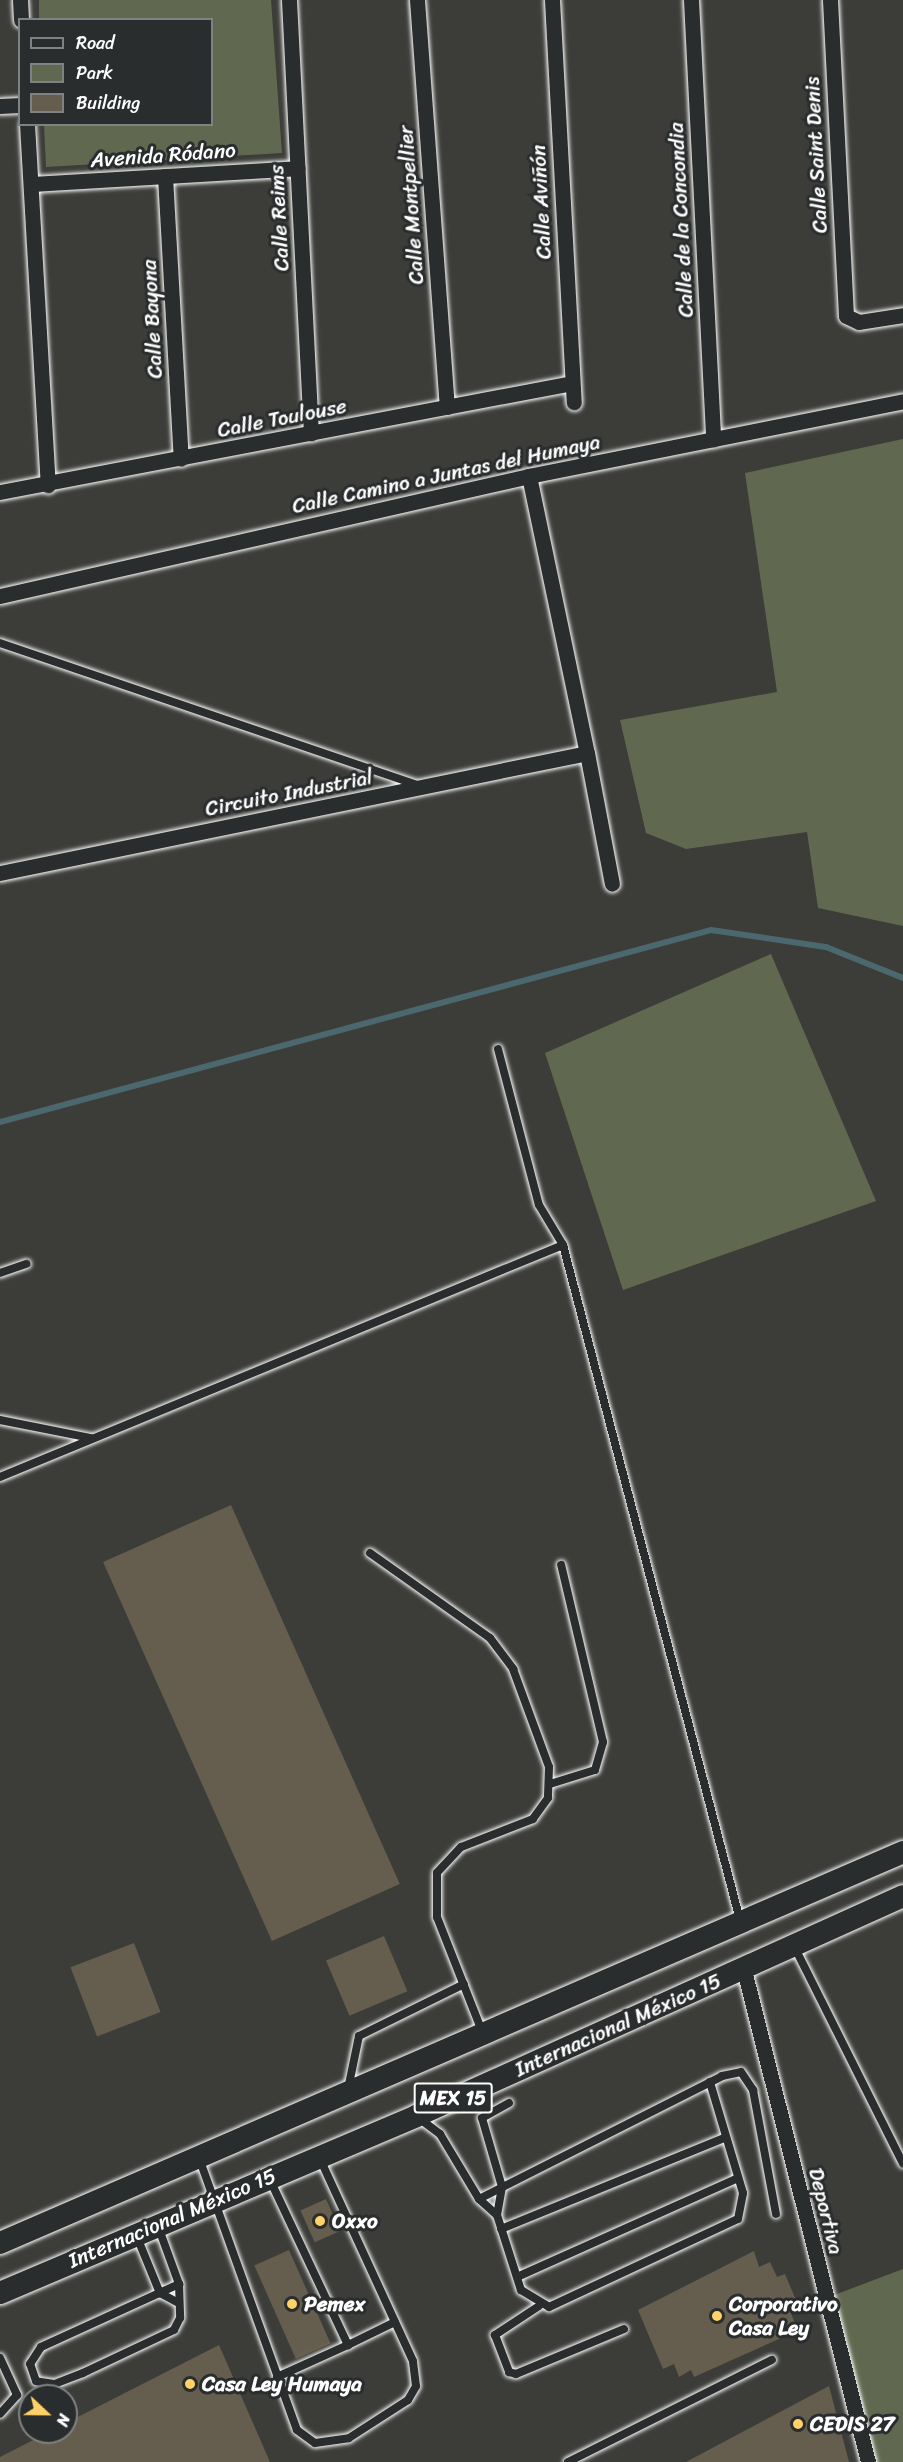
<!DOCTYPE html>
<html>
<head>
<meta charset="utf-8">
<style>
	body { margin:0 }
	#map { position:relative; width:903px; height:2462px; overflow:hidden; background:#3c3c38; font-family:Sriracha,sans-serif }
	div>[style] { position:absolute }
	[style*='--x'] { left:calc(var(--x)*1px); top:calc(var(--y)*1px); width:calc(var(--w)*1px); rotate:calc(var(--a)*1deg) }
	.green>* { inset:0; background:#606950 }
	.stream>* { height:6px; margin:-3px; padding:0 3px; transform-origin:3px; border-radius:3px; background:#4b686e }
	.building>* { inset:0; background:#655e4e; transform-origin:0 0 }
	.roads { filter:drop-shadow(0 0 2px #fff) drop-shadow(0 0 2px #fff) }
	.service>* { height:8px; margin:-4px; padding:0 4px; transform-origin:4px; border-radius:4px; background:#2a2d2e }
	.minor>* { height:15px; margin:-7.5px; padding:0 7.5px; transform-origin:7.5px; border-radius:7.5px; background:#2a2d2e }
	.primary>* { height:22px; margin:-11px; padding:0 11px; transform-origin:11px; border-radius:11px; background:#2a2d2e }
	.dots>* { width:16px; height:16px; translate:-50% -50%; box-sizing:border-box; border:3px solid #2a2d2e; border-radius:50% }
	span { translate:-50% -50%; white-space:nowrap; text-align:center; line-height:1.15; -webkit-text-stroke:6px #2a2d2e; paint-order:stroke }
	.shield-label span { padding:2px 4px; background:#2a2d2e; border:2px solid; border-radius:4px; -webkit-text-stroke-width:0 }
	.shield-label { font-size:20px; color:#fff; font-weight:700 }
	.street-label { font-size:21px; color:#fff }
	.poi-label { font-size:21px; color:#fff; font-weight:700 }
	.left { translate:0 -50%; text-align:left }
	.legend { position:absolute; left:18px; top:18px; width:195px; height:108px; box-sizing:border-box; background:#2a2d2e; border:2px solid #7f8182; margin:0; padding:8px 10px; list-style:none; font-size:18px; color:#fff }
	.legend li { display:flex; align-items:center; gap:12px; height:30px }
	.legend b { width:30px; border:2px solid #7f8182 }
	.north { position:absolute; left:18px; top:2384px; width:60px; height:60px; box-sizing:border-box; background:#2a2d2e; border:2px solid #7f8182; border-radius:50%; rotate:112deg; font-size:16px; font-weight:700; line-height:24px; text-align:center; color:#fff }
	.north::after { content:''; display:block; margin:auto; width:21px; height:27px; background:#ffd166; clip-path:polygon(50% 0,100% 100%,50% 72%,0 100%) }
</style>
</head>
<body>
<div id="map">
	<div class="green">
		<div style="clip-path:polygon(39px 0,271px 0,282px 153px,46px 167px,44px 125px,212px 124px,212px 20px,39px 19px)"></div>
		<div style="clip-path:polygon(903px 439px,903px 926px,818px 908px,807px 832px,686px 849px,646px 833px,620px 720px,777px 692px,745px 473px)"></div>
		<div style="clip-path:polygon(771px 954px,876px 1201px,623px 1290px,545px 1053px)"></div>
		<div style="clip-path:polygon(903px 2269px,903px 2462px,875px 2462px,829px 2297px)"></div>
	</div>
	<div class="stream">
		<div style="--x:0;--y:1122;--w:736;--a:-15.11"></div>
		<div style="--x:711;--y:930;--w:116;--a:8.4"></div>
		<div style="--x:826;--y:947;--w:83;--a:21.9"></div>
	</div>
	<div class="building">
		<div style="left:231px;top:1505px;width:415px;height:140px;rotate:66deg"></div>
		<div style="left:384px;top:1936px;width:60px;height:63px;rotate:67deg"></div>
		<div style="left:134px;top:1943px;width:74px;height:68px;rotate:69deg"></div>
		<div style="left:326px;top:2199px;width:35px;height:28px;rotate:66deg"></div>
		<div style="left:289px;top:2250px;width:102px;height:38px;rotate:66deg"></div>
		<div style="clip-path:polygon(754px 2251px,759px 2267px,770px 2262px,777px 2277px,785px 2274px,798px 2305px,789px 2309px,795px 2323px,784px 2328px,788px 2335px,694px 2377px,691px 2370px,679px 2377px,674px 2364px,663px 2369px,638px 2310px)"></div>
		<div style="clip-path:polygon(219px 2345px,270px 2462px,0 2462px,0 2457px,49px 2432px,66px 2432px,66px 2423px)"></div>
		<div style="clip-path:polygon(829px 2386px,849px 2462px,686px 2462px)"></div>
	</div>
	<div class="roads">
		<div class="service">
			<div style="--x:0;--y:643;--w:440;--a:18.8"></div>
			<div style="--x:498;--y:1049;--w:161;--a:75.3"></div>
			<div style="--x:539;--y:1205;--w:47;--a:59"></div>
			<div style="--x:0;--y:1273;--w:28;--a:-19"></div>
			<div style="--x:0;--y:1420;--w:93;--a:11.2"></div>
			<div style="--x:0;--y:1477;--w:609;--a:-22.4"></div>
			<div style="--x:563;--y:1245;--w:698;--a:75.31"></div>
			<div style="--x:370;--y:1553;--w:147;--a:35.3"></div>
			<div style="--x:490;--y:1638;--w:39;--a:53"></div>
			<div style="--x:513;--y:1669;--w:104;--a:69.8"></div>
			<div style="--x:549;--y:1767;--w:31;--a:92"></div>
			<div style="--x:548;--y:1798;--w:26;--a:126"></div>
			<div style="--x:533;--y:1819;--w:77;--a:158.7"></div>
			<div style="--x:461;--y:1847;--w:35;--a:133"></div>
			<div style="--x:437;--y:1873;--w:44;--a:90"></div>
			<div style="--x:437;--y:1917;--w:123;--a:68.5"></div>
			<div style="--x:550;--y:1784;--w:47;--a:-17.3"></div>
			<div style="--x:595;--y:1770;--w:29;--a:-74"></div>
			<div style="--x:603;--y:1742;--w:182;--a:-103.3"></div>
			<div style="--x:795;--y:1948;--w:241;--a:63.4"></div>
			<div style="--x:348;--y:2089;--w:54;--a:-78.3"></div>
			<div style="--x:359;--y:2036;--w:117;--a:-26.3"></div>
			<div style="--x:509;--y:2103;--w:31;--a:151"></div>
			<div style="--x:482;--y:2118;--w:72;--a:73.8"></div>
			<div style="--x:502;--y:2187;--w:28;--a:100"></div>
			<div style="--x:497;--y:2215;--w:79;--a:72.3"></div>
			<div style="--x:521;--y:2290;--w:33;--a:31"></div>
			<div style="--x:549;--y:2307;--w:208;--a:-25"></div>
			<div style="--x:738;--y:2219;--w:26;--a:-79"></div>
			<div style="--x:743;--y:2193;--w:116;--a:-106.6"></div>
			<div style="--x:420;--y:2119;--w:25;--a:37"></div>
			<div style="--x:440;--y:2134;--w:76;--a:59"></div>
			<div style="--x:479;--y:2199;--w:24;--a:42"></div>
			<div style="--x:199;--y:2158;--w:289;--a:70.2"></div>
			<div style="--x:297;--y:2430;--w:22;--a:36"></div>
			<div style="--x:315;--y:2443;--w:34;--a:-8"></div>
			<div style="--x:349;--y:2438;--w:70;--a:-32.8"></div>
			<div style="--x:408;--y:2400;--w:16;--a:-60"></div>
			<div style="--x:416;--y:2386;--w:25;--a:-97"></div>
			<div style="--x:413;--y:2361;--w:222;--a:-114.7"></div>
			<div style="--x:270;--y:2180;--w:183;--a:64.7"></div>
			<div style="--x:348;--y:2345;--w:52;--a:-26.1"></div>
			<div style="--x:479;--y:2199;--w:272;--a:-26.8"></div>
			<div style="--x:722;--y:2076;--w:19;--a:-12"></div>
			<div style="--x:741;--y:2072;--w:22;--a:56"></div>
			<div style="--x:753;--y:2090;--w:126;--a:79.5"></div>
			<div style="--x:159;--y:2229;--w:59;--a:70"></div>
			<div style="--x:179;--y:2284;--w:34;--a:88"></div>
			<div style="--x:180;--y:2318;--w:13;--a:117"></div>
			<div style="--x:174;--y:2330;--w:101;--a:154.7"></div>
			<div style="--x:83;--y:2373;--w:31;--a:159"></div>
			<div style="--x:54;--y:2384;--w:18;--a:-171"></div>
			<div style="--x:36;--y:2381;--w:18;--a:-109"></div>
			<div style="--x:30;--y:2364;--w:20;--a:-57"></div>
			<div style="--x:41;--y:2347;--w:152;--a:-24.5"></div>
			<div style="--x:501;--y:2229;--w:243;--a:-22.2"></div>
			<div style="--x:137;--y:2237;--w:61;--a:67.7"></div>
			<div style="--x:160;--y:2293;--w:19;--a:28"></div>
			<div style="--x:517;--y:2277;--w:242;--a:-24.1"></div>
			<div style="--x:539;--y:2306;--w:53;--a:146.6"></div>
			<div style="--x:495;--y:2335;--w:40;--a:69"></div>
			<div style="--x:509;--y:2372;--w:7;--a:16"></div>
			<div style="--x:516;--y:2374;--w:117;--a:-22.6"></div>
			<div style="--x:0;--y:2358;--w:41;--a:65.3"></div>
			<div style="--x:17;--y:2395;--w:25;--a:132"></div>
			<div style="--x:277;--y:2377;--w:78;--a:-24.3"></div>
			<div style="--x:568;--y:2462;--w:228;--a:-26.6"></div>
		</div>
		<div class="minor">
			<div style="--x:20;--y:0;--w:20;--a:87"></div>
			<div style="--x:289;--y:0;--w:434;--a:87.1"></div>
			<div style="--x:417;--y:0;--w:408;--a:85.8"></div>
			<div style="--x:552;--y:0;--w:403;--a:86.9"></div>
			<div style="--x:691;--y:0;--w:440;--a:87.1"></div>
			<div style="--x:830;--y:0;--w:316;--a:87.1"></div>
			<div style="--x:846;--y:316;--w:14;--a:25"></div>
			<div style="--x:859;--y:322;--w:45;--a:-9"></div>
			<div style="--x:0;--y:106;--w:20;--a:-3"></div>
			<div style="--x:27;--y:124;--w:362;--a:86.7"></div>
			<div style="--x:165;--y:176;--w:283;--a:86.8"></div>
			<div style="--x:31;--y:184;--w:267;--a:-3.4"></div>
			<div style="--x:529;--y:476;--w:283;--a:78.2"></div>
			<div style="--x:0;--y:492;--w:582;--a:-10.79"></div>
			<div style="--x:0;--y:596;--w:542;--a:-12.78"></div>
			<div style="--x:529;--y:476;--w:381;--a:-11.3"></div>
			<div style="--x:0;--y:873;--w:599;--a:-11.55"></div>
			<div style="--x:587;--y:753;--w:133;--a:79.2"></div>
			<div style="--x:744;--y:1970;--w:507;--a:75.85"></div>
		</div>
		<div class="primary">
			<div style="--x:0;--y:2243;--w:984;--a:-23.41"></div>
			<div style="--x:0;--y:2293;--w:452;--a:-23"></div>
			<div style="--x:416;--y:2116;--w:534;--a:-24.31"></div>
		</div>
	</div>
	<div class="dots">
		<div style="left:320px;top:2221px;background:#ffd166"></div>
		<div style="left:292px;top:2304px;background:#ffd166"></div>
		<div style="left:717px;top:2316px;background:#ffd166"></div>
		<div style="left:190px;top:2384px;background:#ffd166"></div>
		<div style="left:798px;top:2424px;background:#ffd166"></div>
	</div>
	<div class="shield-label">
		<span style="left:453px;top:2098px">MEX 15</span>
	</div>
	<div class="street-label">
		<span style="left:163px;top:155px;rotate:-4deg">Avenida Ródano</span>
		<span style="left:816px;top:155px;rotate:-93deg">Calle Saint Denis</span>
		<span style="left:541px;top:202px;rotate:-93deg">Calle Aviñón</span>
		<span style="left:411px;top:205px;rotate:-94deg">Calle Montpellier</span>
		<span style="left:279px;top:218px;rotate:-93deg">Calle Reims</span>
		<span style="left:681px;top:220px;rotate:-93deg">Calle de la Concondia</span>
		<span style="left:152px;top:319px;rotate:-93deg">Calle Bayona</span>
		<span style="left:282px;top:418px;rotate:-11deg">Calle Toulouse</span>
		<span style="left:446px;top:474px;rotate:-12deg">Calle Camino a Juntas del Humaya</span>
		<span style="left:289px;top:793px;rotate:-11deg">Circuito Industrial</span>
		<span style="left:618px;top:2025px;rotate:-24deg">Internacional México 15</span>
		<span style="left:826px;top:2211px;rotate:76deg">Deportiva</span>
		<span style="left:172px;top:2218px;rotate:-23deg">Internacional México 15</span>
	</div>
	<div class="poi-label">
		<span class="left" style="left:332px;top:2221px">Oxxo</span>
		<span class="left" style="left:304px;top:2304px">Pemex</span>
		<span class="left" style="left:729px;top:2316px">Corporativo<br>Casa Ley</span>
		<span class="left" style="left:202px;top:2384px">Casa Ley Humaya</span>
		<span class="left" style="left:810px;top:2424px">CEDIS 27</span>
	</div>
	<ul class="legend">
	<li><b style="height:8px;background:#2a2d2e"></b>Road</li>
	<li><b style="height:16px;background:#606950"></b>Park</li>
	<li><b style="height:16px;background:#655e4e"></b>Building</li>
	</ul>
	<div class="north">N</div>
</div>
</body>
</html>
